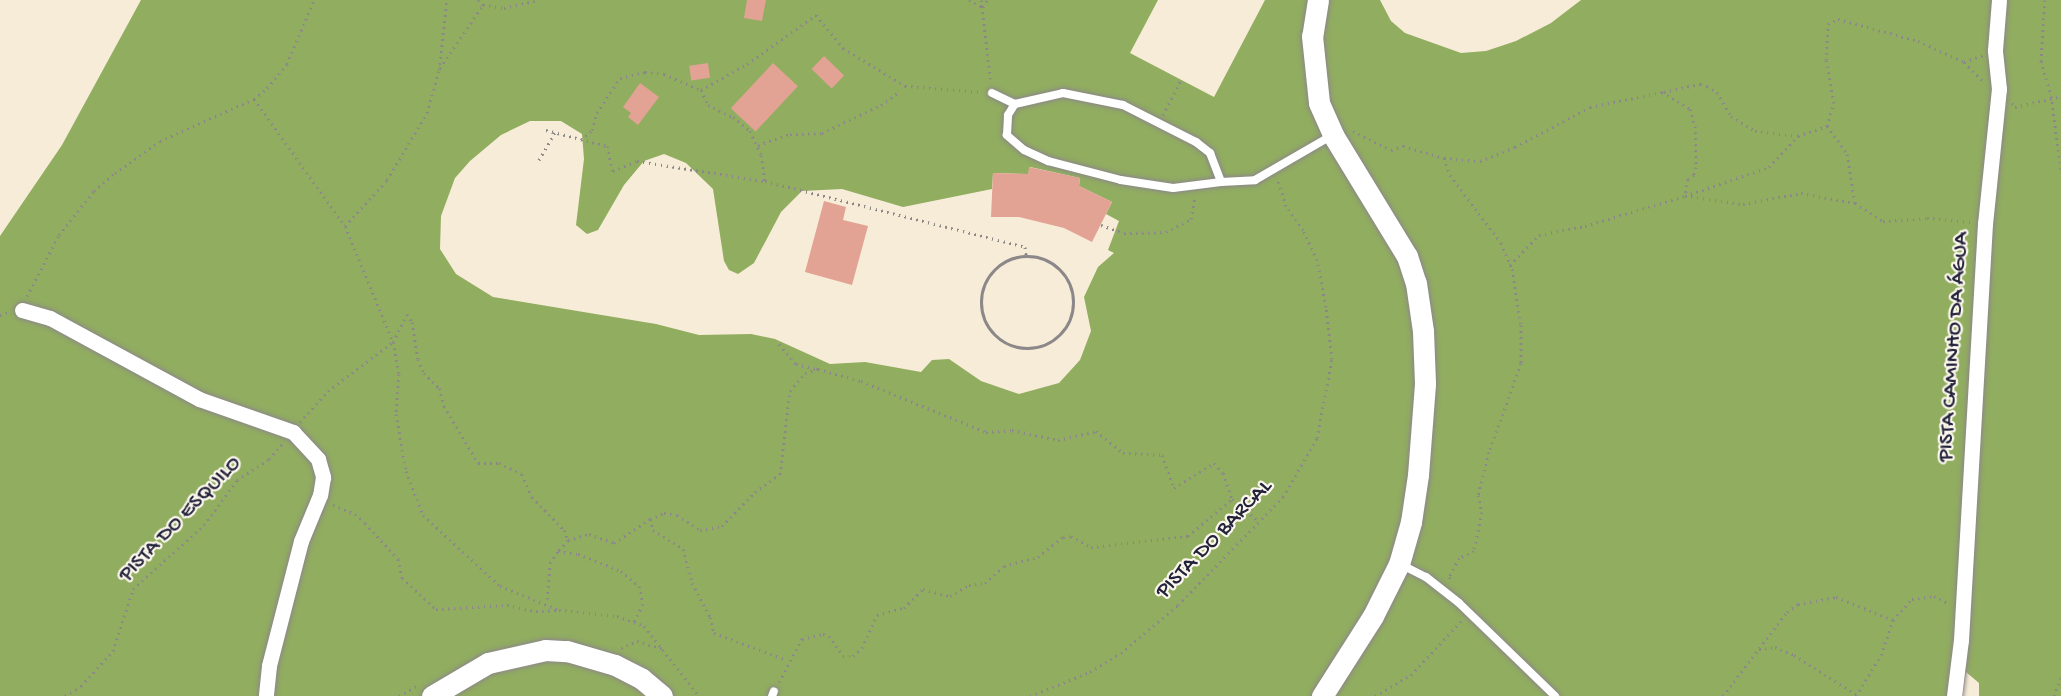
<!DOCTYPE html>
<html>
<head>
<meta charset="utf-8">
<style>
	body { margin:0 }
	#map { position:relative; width:2061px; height:696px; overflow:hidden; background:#f7ecd7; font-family:"Gochi Hand",sans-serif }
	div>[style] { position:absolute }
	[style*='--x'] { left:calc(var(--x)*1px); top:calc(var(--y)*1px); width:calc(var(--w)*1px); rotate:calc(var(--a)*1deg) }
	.forest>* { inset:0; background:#91ad60 }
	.building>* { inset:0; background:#e2a294; transform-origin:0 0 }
	.path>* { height:3px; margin-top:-1.5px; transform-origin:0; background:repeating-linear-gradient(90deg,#8c8789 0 1.5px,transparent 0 6px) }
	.path>.ring { margin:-1.5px; padding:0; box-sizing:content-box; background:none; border:3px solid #8c8789; border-radius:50% }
	.roads { filter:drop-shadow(0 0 2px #8c8789) drop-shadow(0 0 2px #8c8789) }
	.lane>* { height:8px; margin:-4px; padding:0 4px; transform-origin:4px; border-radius:4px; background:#fff }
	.street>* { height:15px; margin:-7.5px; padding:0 7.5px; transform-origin:7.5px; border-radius:7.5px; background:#fff }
	.secondary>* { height:21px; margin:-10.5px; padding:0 10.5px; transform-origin:10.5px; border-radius:10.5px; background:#fff }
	span { translate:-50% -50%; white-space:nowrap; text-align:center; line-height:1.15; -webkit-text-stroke:4.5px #fbf7ec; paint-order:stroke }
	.street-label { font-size:22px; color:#22223b }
</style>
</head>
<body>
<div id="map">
	<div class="forest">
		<div style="clip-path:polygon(evenodd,141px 0,1158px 0,1130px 53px,1214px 97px,1265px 0,1380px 0,1391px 21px,1405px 33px,1461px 53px,1486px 51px,1516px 41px,1551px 23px,1581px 0,2061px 0,2061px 696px,1979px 696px,1979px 683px,1966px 672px,1962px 696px,0 696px,0 236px,62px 145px,141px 0,530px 121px,561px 121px,582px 134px,584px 159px,576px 225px,587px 234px,598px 230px,624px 185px,644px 161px,664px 154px,686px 163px,713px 189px,724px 261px,729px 270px,738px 274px,754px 263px,781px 212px,802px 191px,842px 189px,903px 207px,992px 189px,993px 173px,1028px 174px,1030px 167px,1080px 178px,1079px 186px,1112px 202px,1106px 214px,1119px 221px,1108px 250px,1114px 253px,1098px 267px,1084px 297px,1091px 331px,1080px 360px,1059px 383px,1019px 394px,981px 381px,949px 359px,932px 360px,921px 372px,865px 362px,830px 364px,775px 339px,751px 334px,699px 335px,656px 324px,493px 297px,456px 274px,440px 249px,441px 216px,455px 178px,470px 161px,501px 135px,530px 121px)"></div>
	</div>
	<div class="building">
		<div style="clip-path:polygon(747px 0,766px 0,762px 21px,744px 18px)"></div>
		<div style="left:824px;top:56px;width:28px;height:18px;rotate:44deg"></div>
		<div style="left:708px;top:63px;width:15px;height:19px;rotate:82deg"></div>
		<div style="left:773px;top:63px;width:34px;height:62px;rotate:43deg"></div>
		<div style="clip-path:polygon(640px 83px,659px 97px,638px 125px,628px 117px,631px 113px,623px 107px)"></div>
		<div style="clip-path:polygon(1029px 167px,1080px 178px,1079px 186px,1112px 202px,1092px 242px,1064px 228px,1019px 217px,991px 217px,993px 173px,1028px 174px)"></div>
		<div style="clip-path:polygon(824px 201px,846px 207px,843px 220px,868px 226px,852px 285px,805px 272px)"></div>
	</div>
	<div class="path">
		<div style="--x:969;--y:0;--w:16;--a:27"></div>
		<div style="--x:983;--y:7;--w:8;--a:-60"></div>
		<div style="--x:981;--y:0;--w:83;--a:83"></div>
		<div style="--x:2045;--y:0;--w:61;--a:93.8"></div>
		<div style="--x:2041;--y:61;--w:36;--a:74"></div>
		<div style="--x:2051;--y:96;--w:75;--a:82.3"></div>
		<div style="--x:483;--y:5;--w:21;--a:8"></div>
		<div style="--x:504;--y:8;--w:36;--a:-13"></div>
		<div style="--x:1964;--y:62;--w:20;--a:-20"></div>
		<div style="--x:440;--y:68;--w:76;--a:-55.7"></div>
		<div style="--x:483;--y:5;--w:7;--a:-135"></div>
		<div style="--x:701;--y:90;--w:53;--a:-29.5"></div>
		<div style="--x:747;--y:64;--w:85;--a:-35.4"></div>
		<div style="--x:816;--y:15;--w:43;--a:50.7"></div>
		<div style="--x:843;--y:48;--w:73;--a:31.5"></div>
		<div style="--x:905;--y:86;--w:76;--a:4.5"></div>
		<div style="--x:1664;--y:92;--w:37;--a:-13"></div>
		<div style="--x:1700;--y:84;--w:7;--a:16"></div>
		<div style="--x:1707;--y:86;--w:12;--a:31"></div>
		<div style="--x:1717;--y:92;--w:28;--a:60"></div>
		<div style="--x:1731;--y:116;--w:28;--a:32"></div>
		<div style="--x:1755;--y:131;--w:43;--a:6.6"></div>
		<div style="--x:254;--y:99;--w:156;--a:54.4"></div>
		<div style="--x:345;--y:226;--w:126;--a:67.5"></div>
		<div style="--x:393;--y:342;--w:33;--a:79"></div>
		<div style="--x:399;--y:374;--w:40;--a:94.3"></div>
		<div style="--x:396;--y:414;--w:58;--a:80"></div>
		<div style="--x:406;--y:471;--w:47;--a:68.9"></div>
		<div style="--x:423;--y:515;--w:105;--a:42.7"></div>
		<div style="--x:500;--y:586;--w:64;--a:22.1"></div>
		<div style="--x:559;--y:610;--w:58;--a:5.9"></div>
		<div style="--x:617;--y:616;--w:29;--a:20"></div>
		<div style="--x:644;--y:626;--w:89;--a:51.8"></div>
		<div style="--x:2012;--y:103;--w:5;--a:53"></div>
		<div style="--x:2015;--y:107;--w:47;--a:-13.4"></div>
		<div style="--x:1163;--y:115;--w:39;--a:-63"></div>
		<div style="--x:1827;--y:126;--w:34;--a:54"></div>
		<div style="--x:1847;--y:154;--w:50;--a:80.7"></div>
		<div style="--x:1855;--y:203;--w:33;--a:33"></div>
		<div style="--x:1883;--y:221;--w:44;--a:-3.9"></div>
		<div style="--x:1927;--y:218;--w:44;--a:5.2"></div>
		<div style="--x:546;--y:130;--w:63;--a:14.7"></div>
		<div style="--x:607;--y:146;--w:26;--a:77"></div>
		<div style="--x:613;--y:171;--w:26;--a:-23"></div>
		<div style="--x:637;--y:161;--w:130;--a:8.9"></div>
		<div style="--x:765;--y:181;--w:268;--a:14.2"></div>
		<div style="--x:1025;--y:247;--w:8;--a:83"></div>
		<div style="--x:1353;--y:131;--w:42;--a:26.6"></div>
		<div style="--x:1391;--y:150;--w:13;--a:-18"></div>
		<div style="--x:1403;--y:146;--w:43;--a:16.3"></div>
		<div style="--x:1444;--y:158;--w:36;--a:5"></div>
		<div style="--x:1480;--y:161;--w:38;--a:-22"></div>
		<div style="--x:1515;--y:147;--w:85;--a:-28.1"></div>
		<div style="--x:1590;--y:107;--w:74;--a:-11.8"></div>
		<div style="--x:1662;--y:92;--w:33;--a:31"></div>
		<div style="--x:1690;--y:109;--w:18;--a:74"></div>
		<div style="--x:1695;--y:126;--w:41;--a:88.6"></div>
		<div style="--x:1696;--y:167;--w:8;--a:104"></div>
		<div style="--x:1694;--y:175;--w:7;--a:146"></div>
		<div style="--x:1688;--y:179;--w:17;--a:100"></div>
		<div style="--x:1685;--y:196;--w:89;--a:-19"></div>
		<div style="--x:1769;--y:167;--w:42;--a:-46.9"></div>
		<div style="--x:1798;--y:136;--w:31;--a:-19"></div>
		<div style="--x:1827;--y:126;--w:24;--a:-73"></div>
		<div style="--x:1834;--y:103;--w:44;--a:-100.5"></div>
		<div style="--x:1826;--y:60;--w:36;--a:-87"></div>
		<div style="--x:1828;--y:24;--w:11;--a:-27"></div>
		<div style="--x:1838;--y:19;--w:83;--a:15.4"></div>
		<div style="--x:1918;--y:41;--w:51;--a:24.5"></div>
		<div style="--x:1964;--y:62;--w:27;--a:45"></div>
		<div style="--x:581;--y:140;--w:15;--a:-42"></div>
		<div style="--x:592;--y:130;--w:18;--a:-74"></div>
		<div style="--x:597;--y:113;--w:42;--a:-56.7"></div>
		<div style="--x:620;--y:78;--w:26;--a:-13"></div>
		<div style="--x:645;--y:72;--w:19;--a:6"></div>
		<div style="--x:664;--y:74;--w:40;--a:23.4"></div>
		<div style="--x:701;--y:90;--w:17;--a:65"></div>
		<div style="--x:708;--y:105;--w:28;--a:26"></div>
		<div style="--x:733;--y:117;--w:22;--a:39"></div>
		<div style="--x:750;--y:131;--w:26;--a:65"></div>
		<div style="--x:761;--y:155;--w:26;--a:81"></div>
		<div style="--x:758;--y:145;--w:34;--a:-19"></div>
		<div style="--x:790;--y:134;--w:32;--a:-2"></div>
		<div style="--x:822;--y:133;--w:65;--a:-25.4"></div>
		<div style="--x:881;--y:105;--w:22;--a:-36"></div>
		<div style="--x:1444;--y:158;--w:18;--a:71"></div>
		<div style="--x:1450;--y:175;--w:85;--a:53.1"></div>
		<div style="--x:1501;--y:243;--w:28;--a:67"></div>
		<div style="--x:1512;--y:269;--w:57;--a:80.9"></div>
		<div style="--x:1521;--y:325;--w:38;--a:90"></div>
		<div style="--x:1521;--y:363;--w:95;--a:109.8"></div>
		<div style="--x:1489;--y:452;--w:44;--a:104.3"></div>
		<div style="--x:1478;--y:495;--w:17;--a:77"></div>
		<div style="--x:1482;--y:512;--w:40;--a:102"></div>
		<div style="--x:1474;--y:551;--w:17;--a:155"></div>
		<div style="--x:1459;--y:558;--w:21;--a:118"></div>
		<div style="--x:1449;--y:577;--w:5;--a:68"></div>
		<div style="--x:539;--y:160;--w:32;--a:-60"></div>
		<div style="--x:1101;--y:225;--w:24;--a:19"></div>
		<div style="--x:1124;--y:233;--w:42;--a:-1.4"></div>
		<div style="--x:1166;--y:232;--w:28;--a:-27"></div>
		<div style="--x:1191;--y:219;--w:23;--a:-80"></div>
		<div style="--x:345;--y:226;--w:62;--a:-47.6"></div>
		<div style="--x:387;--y:180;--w:78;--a:-59.2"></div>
		<div style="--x:427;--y:113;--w:45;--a:-74.4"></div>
		<div style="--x:439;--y:70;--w:70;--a:-83.5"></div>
		<div class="ring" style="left:981px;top:256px;width:89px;height:89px"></div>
		<div style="--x:1510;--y:265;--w:42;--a:-46"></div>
		<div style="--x:1539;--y:235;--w:47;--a:-11.1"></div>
		<div style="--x:1585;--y:226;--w:104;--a:-16.7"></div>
		<div style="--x:1685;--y:196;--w:59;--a:7.9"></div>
		<div style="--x:1743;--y:204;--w:59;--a:-10.7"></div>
		<div style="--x:1801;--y:193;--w:55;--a:10.5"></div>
		<div style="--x:27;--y:296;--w:69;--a:-62.3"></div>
		<div style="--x:59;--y:235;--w:56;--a:-51.5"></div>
		<div style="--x:94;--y:191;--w:28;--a:-41"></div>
		<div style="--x:115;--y:173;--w:55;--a:-35.4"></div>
		<div style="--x:160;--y:141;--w:103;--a:-24.1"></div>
		<div style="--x:254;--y:99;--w:17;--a:-40"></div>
		<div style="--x:267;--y:88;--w:31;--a:-50"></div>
		<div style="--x:287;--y:64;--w:69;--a:-67.1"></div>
		<div style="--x:0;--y:315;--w:11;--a:-22"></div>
		<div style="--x:779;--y:344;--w:26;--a:50"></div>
		<div style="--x:796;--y:364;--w:21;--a:14"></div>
		<div style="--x:300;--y:422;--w:42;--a:-47.9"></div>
		<div style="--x:328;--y:391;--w:81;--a:-37"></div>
		<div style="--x:393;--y:342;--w:31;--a:-63"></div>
		<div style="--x:407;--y:314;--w:9;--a:58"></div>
		<div style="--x:412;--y:322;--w:37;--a:81"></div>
		<div style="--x:418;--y:359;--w:15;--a:67"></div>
		<div style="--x:424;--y:373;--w:21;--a:45"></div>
		<div style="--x:439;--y:388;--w:19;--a:74"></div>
		<div style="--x:444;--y:406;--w:66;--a:59.2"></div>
		<div style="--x:478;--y:463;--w:21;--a:0"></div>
		<div style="--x:499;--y:463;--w:25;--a:26"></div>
		<div style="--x:522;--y:474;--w:25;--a:67"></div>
		<div style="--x:532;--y:497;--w:46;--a:45.9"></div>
		<div style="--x:564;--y:530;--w:11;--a:68"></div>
		<div style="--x:568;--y:540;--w:15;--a:132"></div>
		<div style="--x:333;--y:505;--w:24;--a:22"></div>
		<div style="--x:355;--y:514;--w:13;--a:42"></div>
		<div style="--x:365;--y:523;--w:49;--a:47.5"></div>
		<div style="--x:398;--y:559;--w:19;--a:78"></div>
		<div style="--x:402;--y:578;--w:46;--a:42.4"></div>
		<div style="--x:436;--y:609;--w:71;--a:-3.2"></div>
		<div style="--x:507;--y:605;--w:30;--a:12"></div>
		<div style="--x:536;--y:611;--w:21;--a:-3"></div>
		<div style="--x:650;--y:519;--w:15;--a:-23"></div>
		<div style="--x:664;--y:513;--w:13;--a:9"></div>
		<div style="--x:677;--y:515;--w:27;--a:33"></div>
		<div style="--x:700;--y:530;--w:22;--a:-10"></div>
		<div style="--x:722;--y:526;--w:47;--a:-45.9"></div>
		<div style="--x:755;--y:492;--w:31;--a:-36"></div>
		<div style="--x:780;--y:474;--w:84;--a:-83.1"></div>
		<div style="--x:790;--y:391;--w:23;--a:-50"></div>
		<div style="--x:805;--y:373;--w:14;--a:-17"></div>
		<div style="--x:818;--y:369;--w:45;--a:15.6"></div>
		<div style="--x:861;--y:381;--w:135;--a:22.2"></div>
		<div style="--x:986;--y:432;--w:26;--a:-4"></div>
		<div style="--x:1012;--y:430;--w:47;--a:12.3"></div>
		<div style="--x:1058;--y:440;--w:39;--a:-13"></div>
		<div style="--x:1096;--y:431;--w:35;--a:39"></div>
		<div style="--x:1123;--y:453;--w:39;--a:3"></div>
		<div style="--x:1162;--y:455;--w:35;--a:70"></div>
		<div style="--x:1174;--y:488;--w:47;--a:-32"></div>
		<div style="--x:1214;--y:463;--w:13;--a:48"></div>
		<div style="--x:1223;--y:473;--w:28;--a:71"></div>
		<div style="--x:568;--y:540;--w:22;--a:-16"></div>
		<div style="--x:589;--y:534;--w:27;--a:20"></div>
		<div style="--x:614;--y:543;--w:43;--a:-33.7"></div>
		<div style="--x:650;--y:519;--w:11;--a:75"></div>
		<div style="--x:653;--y:530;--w:36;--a:32"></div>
		<div style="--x:683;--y:549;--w:35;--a:75"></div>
		<div style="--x:692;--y:583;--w:38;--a:62"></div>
		<div style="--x:710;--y:617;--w:16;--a:76"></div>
		<div style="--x:714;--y:633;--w:78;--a:20.3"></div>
		<div style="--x:547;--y:599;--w:36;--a:-85"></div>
		<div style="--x:550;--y:563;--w:14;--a:-56"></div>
		<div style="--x:558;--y:551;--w:20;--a:9"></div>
		<div style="--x:578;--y:554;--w:46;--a:21.6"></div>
		<div style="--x:621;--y:571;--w:23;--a:40"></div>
		<div style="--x:639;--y:586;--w:18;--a:77"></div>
		<div style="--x:643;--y:604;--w:20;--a:117"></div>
		<div style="--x:621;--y:648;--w:17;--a:-24"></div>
		<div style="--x:637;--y:641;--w:27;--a:17"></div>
		<div style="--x:1759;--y:649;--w:16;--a:-7"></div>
		<div style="--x:1775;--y:647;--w:21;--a:23"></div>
		<div style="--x:1794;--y:655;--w:75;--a:32.4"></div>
		<div style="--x:779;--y:682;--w:49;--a:-61.9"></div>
		<div style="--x:802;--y:639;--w:22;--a:-13"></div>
		<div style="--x:823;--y:634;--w:6;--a:18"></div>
		<div style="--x:829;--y:636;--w:24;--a:55"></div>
		<div style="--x:843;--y:656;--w:10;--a:0"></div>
		<div style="--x:853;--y:656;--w:12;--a:-42"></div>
		<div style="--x:862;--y:648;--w:36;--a:-66"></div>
		<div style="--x:877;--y:615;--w:28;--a:-15"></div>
		<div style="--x:904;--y:608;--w:27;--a:-45"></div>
		<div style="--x:923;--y:589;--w:28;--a:15"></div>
		<div style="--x:950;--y:596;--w:22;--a:-30"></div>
		<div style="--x:969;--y:585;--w:16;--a:-7"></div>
		<div style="--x:985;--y:583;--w:25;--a:-42"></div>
		<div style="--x:1004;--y:566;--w:35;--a:-15"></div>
		<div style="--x:1038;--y:557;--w:32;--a:-39"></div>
		<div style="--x:1063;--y:537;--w:8;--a:-7"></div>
		<div style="--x:1071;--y:536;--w:23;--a:29"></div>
		<div style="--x:1091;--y:547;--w:98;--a:-6.5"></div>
		<div style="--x:1188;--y:536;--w:57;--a:-40.1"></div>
		<div style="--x:1232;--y:499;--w:35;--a:40"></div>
		<div style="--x:65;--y:696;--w:19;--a:-32"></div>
		<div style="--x:81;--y:686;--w:47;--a:-47.6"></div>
		<div style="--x:113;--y:651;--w:65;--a:-72.1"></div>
		<div style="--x:133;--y:589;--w:96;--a:-42"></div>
		<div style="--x:204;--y:525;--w:56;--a:-53.7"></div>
		<div style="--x:237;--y:480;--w:38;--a:-33"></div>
		<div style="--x:269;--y:459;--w:21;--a:-49"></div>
		<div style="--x:399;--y:696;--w:22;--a:-30"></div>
		<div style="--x:1030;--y:696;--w:65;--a:-21.8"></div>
		<div style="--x:1090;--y:672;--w:36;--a:-32"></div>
		<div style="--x:1121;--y:653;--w:75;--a:-40.1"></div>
		<div style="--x:1178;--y:605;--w:151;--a:-45.8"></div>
		<div style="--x:1283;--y:497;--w:68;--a:-60"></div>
		<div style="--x:1317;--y:438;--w:80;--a:-79.2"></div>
		<div style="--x:1332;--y:359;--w:52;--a:-96.6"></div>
		<div style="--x:1326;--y:307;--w:48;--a:-100.8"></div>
		<div style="--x:1317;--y:260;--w:33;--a:-115"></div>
		<div style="--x:1303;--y:230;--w:29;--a:-125"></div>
		<div style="--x:1286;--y:206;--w:28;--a:-107"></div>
		<div style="--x:1375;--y:696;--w:42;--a:-30.3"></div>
		<div style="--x:1411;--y:675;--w:75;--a:-47.2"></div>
		<div style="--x:1723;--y:696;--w:106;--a:-52.7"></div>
		<div style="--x:1787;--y:612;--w:14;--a:-36"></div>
		<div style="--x:1798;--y:604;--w:39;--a:-10"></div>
		<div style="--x:1836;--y:597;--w:61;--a:22"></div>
		<div style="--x:1893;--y:620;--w:28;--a:-48"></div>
		<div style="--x:1912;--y:599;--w:22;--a:-8"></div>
		<div style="--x:1934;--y:596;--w:18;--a:27"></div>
		<div style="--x:1856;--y:696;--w:48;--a:-58.6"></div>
		<div style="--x:1881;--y:655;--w:37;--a:-71"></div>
		<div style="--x:2054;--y:696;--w:19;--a:-69"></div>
	</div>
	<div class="roads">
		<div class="lane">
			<div style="--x:992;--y:93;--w:25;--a:26"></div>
			<div style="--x:1221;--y:182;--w:48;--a:172.9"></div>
			<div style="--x:1173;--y:188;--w:53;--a:-171.3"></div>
			<div style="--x:1121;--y:180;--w:75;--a:-165.4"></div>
			<div style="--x:1048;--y:161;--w:26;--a:-155"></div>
			<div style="--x:1024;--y:150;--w:23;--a:-139"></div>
			<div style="--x:1007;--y:135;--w:20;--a:-87"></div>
			<div style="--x:1008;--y:115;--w:13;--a:-58"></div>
			<div style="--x:1015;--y:104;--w:49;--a:-12.9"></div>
			<div style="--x:1063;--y:93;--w:61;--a:11.3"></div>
			<div style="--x:1123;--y:105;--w:82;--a:26.9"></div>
			<div style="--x:1196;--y:142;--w:18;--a:38"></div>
			<div style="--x:1210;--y:153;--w:31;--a:69"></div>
			<div style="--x:1221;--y:182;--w:34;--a:-3"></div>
			<div style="--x:1255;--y:180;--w:88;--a:-30.1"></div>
			<div style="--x:1402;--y:565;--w:27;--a:27"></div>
			<div style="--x:1426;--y:577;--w:42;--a:38.2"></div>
			<div style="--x:1459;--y:603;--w:134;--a:44.1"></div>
			<div style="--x:772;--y:696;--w:5;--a:-68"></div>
		</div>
		<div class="street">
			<div style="--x:22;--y:310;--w:29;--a:16"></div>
			<div style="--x:50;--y:318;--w:170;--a:28.5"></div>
			<div style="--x:199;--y:399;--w:100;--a:19.3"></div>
			<div style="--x:293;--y:432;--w:37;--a:47"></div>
			<div style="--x:318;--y:459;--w:19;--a:74"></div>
			<div style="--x:323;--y:477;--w:18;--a:99"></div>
			<div style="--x:320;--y:495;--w:50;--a:112.4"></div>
			<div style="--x:301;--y:541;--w:129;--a:104.4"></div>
			<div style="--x:269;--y:666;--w:30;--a:96"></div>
			<div style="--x:1954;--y:696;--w:56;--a:-82.9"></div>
			<div style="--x:1961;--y:640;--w:417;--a:-86.7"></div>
			<div style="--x:1985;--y:224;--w:136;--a:-84.1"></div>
			<div style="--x:1999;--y:89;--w:39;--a:-96"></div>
			<div style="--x:1995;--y:50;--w:50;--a:-85.4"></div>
		</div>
		<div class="secondary">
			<div style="--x:1318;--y:0;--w:36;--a:99"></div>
			<div style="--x:1312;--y:36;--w:67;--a:84"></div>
			<div style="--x:1319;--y:103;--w:35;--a:66"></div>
			<div style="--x:1333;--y:135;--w:142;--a:58.6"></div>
			<div style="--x:1407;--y:256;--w:28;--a:72"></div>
			<div style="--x:1416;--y:283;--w:49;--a:81.7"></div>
			<div style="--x:1423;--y:331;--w:53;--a:87.8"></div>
			<div style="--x:1425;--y:384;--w:91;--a:94.4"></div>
			<div style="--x:1418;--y:475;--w:48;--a:98.5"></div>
			<div style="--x:1411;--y:522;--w:44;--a:105.9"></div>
			<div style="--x:1399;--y:564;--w:58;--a:116.6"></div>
			<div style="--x:1373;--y:616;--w:95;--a:122.5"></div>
			<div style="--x:432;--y:696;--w:65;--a:-30.5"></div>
			<div style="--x:488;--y:663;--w:58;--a:-12.8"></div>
			<div style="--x:545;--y:650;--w:22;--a:3"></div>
			<div style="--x:567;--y:651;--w:50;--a:16.3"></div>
			<div style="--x:615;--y:665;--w:30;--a:27"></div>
			<div style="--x:642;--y:679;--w:26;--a:40"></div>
		</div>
	</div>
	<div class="street-label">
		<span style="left:1955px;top:347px;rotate:-86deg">PISTA CAMINHO DA ÁGUA</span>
		<span style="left:181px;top:520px;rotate:-46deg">PISTA DO ESQUILO</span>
		<span style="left:1215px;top:540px;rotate:-46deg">PISTA DO BARCAL</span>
	</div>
</div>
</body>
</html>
